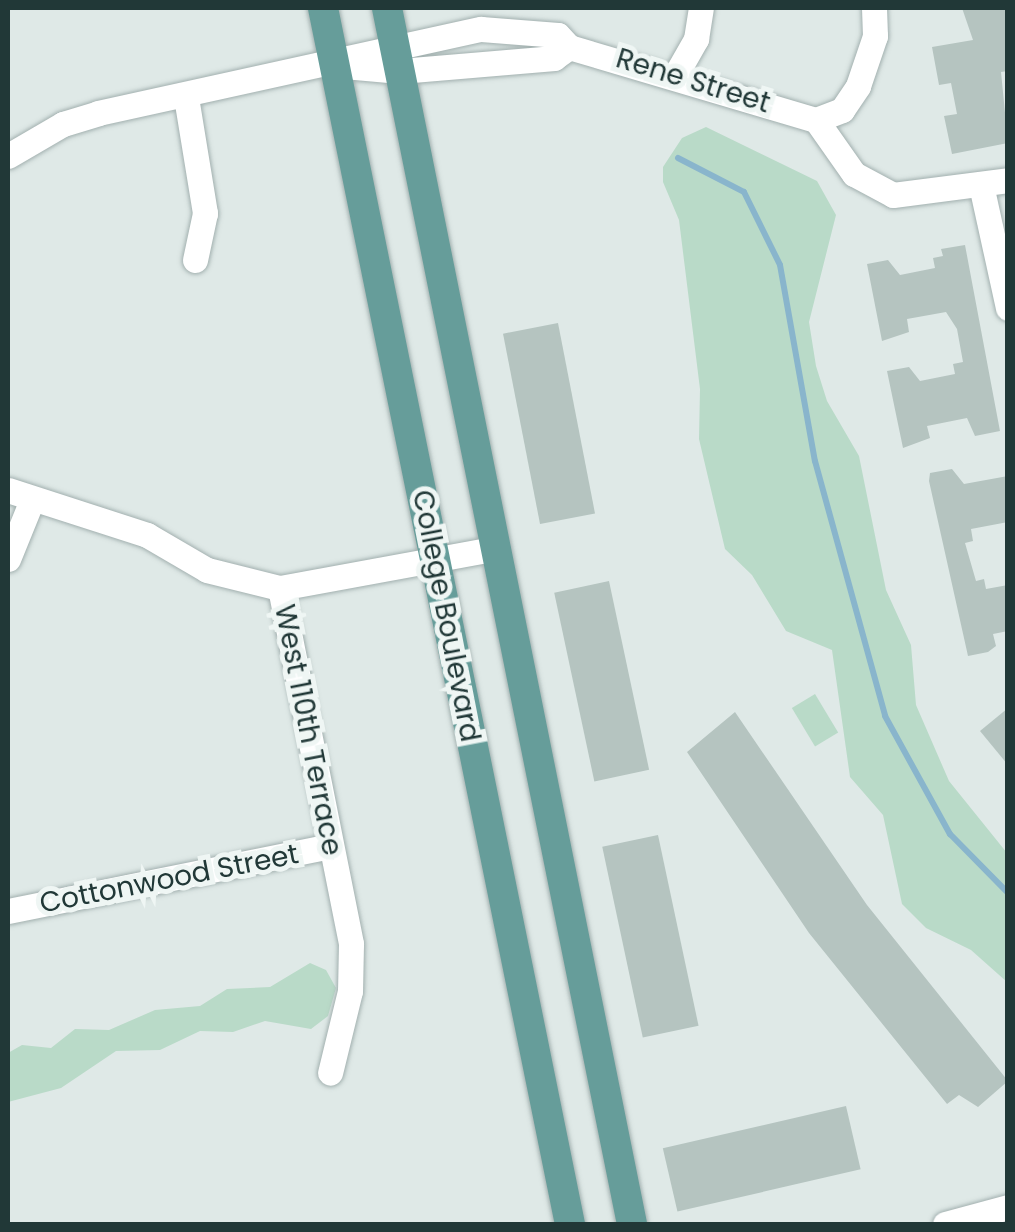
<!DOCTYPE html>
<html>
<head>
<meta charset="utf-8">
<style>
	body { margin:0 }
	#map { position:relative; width:1015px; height:1232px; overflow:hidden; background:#dfe9e7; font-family:Poppins,sans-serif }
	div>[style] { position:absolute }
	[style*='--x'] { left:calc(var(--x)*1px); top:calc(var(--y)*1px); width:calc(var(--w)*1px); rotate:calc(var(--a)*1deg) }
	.green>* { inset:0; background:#b9dac8; transform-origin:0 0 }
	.stream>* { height:6px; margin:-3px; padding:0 3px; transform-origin:3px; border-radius:3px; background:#89b5cc }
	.building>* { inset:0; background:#b5c4c0; transform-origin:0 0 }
	.roads { filter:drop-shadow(0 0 2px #a2b0af) drop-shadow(0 0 2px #a2b0af) }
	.minor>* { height:25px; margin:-12.5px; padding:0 12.5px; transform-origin:12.5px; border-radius:12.5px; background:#fff }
	.major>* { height:30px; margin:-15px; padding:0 15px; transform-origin:15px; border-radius:15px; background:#669d9a }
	span { translate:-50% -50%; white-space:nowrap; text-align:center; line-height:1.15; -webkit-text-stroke:10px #eff6f4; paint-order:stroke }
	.street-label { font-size:28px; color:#213837 }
	.frame { position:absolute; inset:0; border:10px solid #213837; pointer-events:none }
</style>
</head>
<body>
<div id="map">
	<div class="green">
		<div style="clip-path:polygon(706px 127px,817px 181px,836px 215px,809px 322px,816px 366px,827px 401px,859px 456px,886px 590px,911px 645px,916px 705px,949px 781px,1007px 853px,1007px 982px,971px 950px,926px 928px,902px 904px,883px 815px,850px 777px,832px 650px,786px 631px,752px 575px,725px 549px,699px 439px,700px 389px,679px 220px,663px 182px,663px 167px,682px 138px)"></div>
		<div style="left:815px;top:694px;width:45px;height:27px;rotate:59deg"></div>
		<div style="clip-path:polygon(310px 963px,326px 970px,336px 988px,328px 1016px,311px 1029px,265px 1021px,233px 1032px,200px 1031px,160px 1050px,116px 1051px,61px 1088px,8px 1102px,8px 1053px,22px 1045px,51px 1048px,75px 1029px,109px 1030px,155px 1010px,200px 1006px,227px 989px,270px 987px)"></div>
	</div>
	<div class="stream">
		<div style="--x:678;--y:158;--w:74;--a:27.3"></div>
		<div style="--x:744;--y:192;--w:81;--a:63.7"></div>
		<div style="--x:780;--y:265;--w:199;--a:79.9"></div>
		<div style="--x:815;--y:461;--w:264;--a:74.6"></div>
		<div style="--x:885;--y:716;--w:135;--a:61.2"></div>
		<div style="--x:950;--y:834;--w:83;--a:45.5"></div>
	</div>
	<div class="building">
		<div style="clip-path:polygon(962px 8px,1008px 8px,1008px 71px,1001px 72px,1008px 143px,952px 154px,944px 116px,957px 114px,951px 83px,939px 85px,932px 47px,973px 40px)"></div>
		<div style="clip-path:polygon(965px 245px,1000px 431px,975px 436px,967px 418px,927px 426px,930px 438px,903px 448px,887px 371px,909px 367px,920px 381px,955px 374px,953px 364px,963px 362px,957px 329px,946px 312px,907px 319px,909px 332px,882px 341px,867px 264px,888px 260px,900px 275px,935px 268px,933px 258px,943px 256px,941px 249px)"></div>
		<div style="left:558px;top:323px;width:194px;height:56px;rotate:79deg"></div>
		<div style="clip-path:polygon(952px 469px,964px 484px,1008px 476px,1008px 522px,971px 529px,973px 541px,965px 543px,976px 581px,984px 579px,986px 589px,1008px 585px,1008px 631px,993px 634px,996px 646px,988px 652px,968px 656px,929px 481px,930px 473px)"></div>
		<div style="left:609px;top:581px;width:193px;height:56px;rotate:78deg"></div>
		<div style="clip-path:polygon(1008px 708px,1008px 765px,980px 731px)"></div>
		<div style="clip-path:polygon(735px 712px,867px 905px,1008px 1081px,978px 1107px,959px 1095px,947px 1104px,809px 933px,687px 752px)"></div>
		<div style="left:658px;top:835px;width:195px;height:57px;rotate:78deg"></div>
		<div style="left:846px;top:1106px;width:65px;height:188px;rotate:77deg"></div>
	</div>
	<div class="roads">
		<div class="minor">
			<div style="--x:344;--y:66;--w:56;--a:5.1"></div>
			<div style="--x:400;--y:71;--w:155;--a:-4.8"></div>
			<div style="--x:554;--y:58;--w:19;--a:-36"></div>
			<div style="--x:675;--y:76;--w:43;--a:-60.4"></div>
			<div style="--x:696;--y:39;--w:31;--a:-81"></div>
			<div style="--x:186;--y:97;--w:118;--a:80.7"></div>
			<div style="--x:205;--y:213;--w:48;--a:102"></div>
			<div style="--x:816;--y:120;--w:66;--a:54.9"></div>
			<div style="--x:854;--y:174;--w:44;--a:28.3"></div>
			<div style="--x:893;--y:195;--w:116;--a:-7.4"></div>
			<div style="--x:816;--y:120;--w:28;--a:-21"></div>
			<div style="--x:842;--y:110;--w:29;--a:-56"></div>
			<div style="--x:858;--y:86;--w:53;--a:-71.2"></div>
			<div style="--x:875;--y:36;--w:28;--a:-92"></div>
			<div style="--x:8;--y:156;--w:64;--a:-30.2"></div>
			<div style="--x:63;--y:124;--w:37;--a:-17"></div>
			<div style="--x:98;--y:113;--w:392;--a:-12.4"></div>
			<div style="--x:481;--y:29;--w:77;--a:4.5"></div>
			<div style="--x:558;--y:35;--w:16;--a:47"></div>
			<div style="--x:569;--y:47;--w:258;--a:16.5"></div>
			<div style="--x:981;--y:185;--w:126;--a:77.6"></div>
			<div style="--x:8;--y:490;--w:146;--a:17.9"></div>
			<div style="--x:147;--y:535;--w:69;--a:30.3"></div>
			<div style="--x:207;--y:570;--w:75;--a:13.9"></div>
			<div style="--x:280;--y:588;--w:363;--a:78.7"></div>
			<div style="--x:351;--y:944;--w:47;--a:91.2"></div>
			<div style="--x:350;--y:991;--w:84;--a:103.7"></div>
			<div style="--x:8;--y:559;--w:64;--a:-67.9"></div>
			<div style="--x:280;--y:588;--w:216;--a:-10.4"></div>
			<div style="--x:8;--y:911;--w:329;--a:-11.4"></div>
			<div style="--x:945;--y:1224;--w:65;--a:-15.1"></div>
		</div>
		<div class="major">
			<div style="--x:323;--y:8;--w:1241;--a:78.52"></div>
			<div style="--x:387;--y:8;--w:1240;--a:78.61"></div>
		</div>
	</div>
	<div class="street-label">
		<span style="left:693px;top:81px;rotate:17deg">Rene Street</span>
		<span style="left:446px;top:616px;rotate:79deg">College Boulevard</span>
		<span style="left:308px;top:730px;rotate:79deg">West 110th Terrace</span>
		<span style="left:169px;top:879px;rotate:-11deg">Cottonwood Street</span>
	</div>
	<div class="frame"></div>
</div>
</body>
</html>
